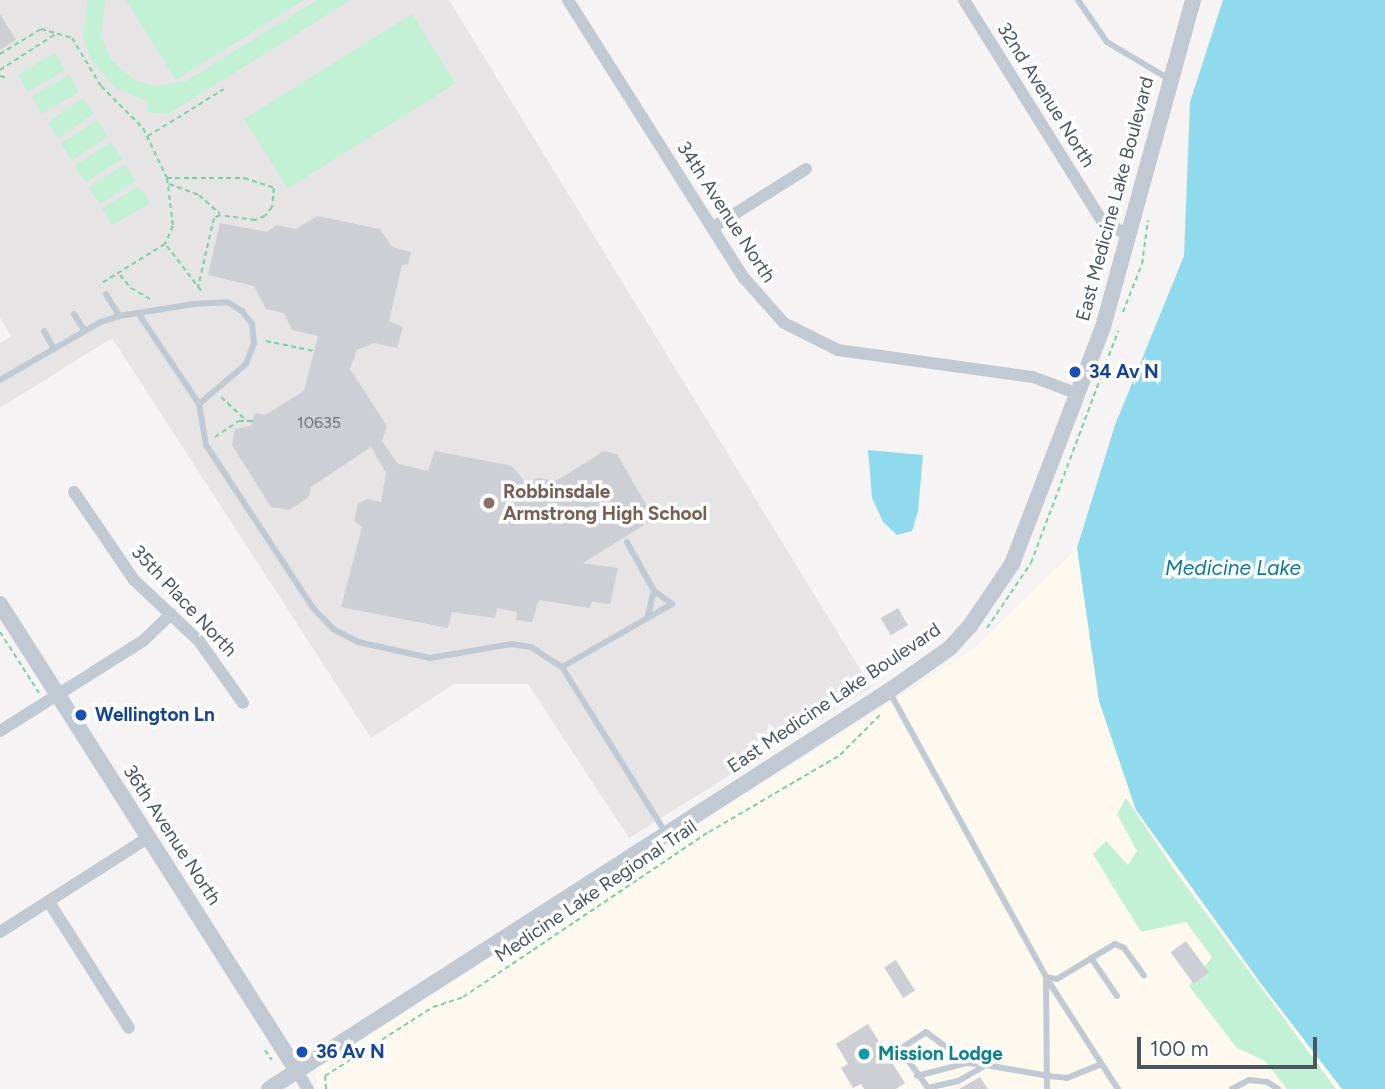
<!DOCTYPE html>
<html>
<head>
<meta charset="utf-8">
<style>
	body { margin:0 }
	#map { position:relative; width:1385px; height:1089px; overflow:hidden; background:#f5f3f3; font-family:Figtree,sans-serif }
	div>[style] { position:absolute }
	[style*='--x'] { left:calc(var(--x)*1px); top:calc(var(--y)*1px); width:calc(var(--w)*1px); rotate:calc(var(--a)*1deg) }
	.commercial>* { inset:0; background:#fdf9ef }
	.education>* { inset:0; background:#e6e4e5 }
	.green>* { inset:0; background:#c3f1d5; transform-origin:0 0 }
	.water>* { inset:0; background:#90daee }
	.building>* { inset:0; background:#cdcfd5; transform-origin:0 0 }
	.path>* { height:2px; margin-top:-1px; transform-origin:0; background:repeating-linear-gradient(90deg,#7ad0a6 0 5px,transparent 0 8.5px) }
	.service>* { height:6px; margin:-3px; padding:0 3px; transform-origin:3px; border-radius:3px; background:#c1cad2 }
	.minor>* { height:12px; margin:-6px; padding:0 6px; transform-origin:6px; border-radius:6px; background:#c1cad2 }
	.tertiary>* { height:16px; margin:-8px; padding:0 8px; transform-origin:8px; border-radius:8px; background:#c1cad2 }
	.dots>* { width:19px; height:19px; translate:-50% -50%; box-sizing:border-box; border:4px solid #fff; border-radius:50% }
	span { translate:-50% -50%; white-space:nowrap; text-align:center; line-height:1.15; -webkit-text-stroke:7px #fff; paint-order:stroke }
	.number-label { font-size:16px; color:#6b747e }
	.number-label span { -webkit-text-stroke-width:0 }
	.street-label { font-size:19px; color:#4a5661 }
	.transit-label { font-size:19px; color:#164399; font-weight:700 }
	.left { translate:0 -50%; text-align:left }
	.education-label { font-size:19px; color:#785e54; font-weight:700 }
	.culture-label { font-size:19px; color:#0d838f; font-weight:700 }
	.water-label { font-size:21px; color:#0c7c9b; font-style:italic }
	.scale { position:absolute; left:1137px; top:1037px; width:180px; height:32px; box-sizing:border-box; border:4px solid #4a5661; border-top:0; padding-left:9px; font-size:21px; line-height:24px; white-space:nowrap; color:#4a5661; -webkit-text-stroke:5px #fff; paint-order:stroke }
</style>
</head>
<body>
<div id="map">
	<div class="commercial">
		<div style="clip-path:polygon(1077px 548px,1099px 701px,1136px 810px,1342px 1089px,319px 1089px,315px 1075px,322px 1066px,972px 650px)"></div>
	</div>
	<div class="education">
		<div style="clip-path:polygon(0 0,449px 0,871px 687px,629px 838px,528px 684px,454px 684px,371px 738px,112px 338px,0 408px,0 343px,11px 336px,0 318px)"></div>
	</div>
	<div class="green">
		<div style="clip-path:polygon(87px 0,105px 0,101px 36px,112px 61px,136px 81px,156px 86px,186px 81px,317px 0,351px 0,168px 114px,146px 112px,148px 102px,114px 87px,90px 58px,83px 35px)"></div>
		<div style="clip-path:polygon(126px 0,304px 0,176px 80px)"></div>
		<div style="left:412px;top:14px;width:82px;height:198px;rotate:58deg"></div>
		<div style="left:55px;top:53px;width:20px;height:43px;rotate:60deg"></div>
		<div style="left:69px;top:75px;width:20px;height:43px;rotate:60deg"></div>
		<div style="left:83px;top:98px;width:19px;height:43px;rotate:55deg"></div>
		<div style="left:97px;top:120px;width:20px;height:43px;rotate:57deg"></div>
		<div style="left:111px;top:142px;width:20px;height:43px;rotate:57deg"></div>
		<div style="left:125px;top:164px;width:20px;height:43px;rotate:57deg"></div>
		<div style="left:140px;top:186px;width:20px;height:44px;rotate:60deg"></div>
		<div style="clip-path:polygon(1126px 798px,1178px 875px,1336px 1089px,1287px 1089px,1265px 1061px,1237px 1048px,1189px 986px,1212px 957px,1186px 922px,1141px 932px,1093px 854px,1106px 841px,1128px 865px,1137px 851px,1117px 814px)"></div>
	</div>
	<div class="water">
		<div style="clip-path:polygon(1223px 0,1385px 0,1385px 1089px,1342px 1089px,1262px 985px,1136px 810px,1099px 701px,1077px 548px,1115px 425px,1184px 256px,1190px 102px)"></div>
		<div style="clip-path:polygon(868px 450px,923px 455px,918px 511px,912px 531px,897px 535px,883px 522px,872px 498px)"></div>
	</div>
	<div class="building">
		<div style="clip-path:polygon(0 14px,16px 40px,0 50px)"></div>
		<div style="clip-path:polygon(317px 216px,380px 229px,392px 247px,411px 252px,408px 264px,402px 265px,389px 321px,403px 327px,397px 348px,374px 343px,357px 350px,350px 369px,387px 426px,382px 441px,398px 464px,428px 471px,435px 451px,512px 466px,526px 483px,538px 478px,556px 481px,604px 451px,617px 454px,654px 519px,583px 563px,618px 568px,610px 604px,592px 602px,589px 608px,539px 600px,532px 622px,516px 620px,517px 612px,497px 608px,495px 618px,452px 612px,448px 628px,341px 607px,362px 527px,354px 521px,358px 504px,367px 499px,381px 502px,386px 473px,371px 447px,311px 487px,309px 497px,289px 510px,271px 507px,232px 445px,235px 429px,251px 426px,255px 413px,265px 415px,304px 391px,318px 336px,292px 330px,284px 313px,266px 309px,254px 286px,208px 275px,220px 223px,267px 232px,276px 225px,296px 229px)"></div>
		<div style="left:898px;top:608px;width:20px;height:20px;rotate:60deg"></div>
		<div style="left:1186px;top:941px;width:39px;height:19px;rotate:54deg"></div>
		<div style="left:896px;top:960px;width:36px;height:14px;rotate:58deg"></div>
		<div style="clip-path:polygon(868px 1024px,905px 1083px,896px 1089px,864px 1089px,861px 1084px,853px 1088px,841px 1068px,848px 1064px,836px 1044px)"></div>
		<div style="clip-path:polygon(980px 1077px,988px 1089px,959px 1089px)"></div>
	</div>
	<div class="path">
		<div style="--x:0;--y:54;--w:48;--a:-31.4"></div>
		<div style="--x:41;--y:29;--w:32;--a:16"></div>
		<div style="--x:72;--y:38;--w:56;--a:58.9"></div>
		<div style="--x:101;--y:86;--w:59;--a:45"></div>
		<div style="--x:143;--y:128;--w:55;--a:64.4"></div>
		<div style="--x:167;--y:178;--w:48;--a:82.9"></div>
		<div style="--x:173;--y:226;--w:20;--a:114"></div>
		<div style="--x:165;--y:244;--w:76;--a:148.4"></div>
		<div style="--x:0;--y:70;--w:68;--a:-33"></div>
		<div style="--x:0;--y:76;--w:8;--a:14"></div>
		<div style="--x:148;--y:136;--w:89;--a:-31.7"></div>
		<div style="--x:167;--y:178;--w:77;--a:0"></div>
		<div style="--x:244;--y:178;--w:32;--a:18"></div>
		<div style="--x:274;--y:188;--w:19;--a:96"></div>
		<div style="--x:272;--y:207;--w:11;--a:128"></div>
		<div style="--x:265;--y:216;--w:11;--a:158"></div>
		<div style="--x:255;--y:220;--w:35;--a:-172"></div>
		<div style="--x:220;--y:215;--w:7;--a:153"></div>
		<div style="--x:214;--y:218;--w:71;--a:103.1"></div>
		<div style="--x:169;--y:184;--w:32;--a:20"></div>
		<div style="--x:199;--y:195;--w:28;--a:42"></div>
		<div style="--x:167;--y:246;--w:58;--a:52.7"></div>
		<div style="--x:120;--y:275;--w:17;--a:50"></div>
		<div style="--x:131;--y:288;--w:24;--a:30"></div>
		<div style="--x:1123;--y:312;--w:52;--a:-68.4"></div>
		<div style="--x:1142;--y:264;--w:44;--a:-82.2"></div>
		<div style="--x:266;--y:341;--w:49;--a:11.8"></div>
		<div style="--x:221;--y:397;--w:33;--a:43"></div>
		<div style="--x:215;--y:437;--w:29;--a:-34"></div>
		<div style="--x:239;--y:421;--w:14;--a:0"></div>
		<div style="--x:987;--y:628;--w:78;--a:-55.9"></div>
		<div style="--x:1031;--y:563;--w:248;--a:-69.4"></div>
		<div style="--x:0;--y:632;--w:72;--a:57.4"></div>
		<div style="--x:265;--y:1050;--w:12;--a:55"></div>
		<div style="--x:326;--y:1089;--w:13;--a:-94"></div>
		<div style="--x:325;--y:1076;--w:128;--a:-32.6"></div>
		<div style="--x:433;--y:1007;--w:32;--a:-18"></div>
		<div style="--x:463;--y:997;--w:296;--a:-33.9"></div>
		<div style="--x:709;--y:832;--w:152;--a:-30.4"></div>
		<div style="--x:840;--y:755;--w:59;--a:-45"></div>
	</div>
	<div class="service">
		<div style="--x:1078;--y:0;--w:51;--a:55.4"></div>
		<div style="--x:1107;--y:42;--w:72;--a:30.8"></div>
		<div style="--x:106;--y:294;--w:26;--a:59"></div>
		<div style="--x:74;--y:314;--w:19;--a:58"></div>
		<div style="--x:44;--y:331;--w:18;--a:61"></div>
		<div style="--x:0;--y:380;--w:116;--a:-29.9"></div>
		<div style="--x:101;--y:322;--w:19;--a:-18"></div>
		<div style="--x:119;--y:316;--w:19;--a:-9"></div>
		<div style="--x:138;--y:313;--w:56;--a:-9.3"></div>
		<div style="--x:193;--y:304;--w:34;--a:-3"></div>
		<div style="--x:227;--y:302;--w:17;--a:31"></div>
		<div style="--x:242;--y:311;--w:16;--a:52"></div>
		<div style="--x:252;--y:324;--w:19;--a:84"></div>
		<div style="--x:254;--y:343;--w:22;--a:111"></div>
		<div style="--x:246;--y:364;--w:62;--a:139.6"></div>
		<div style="--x:199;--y:404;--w:110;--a:-123.8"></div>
		<div style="--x:199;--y:404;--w:42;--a:80.3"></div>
		<div style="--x:206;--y:445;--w:195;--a:56.7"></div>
		<div style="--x:313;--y:608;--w:29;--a:46"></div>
		<div style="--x:333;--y:629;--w:28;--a:27"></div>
		<div style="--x:358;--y:642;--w:74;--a:12.5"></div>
		<div style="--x:430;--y:658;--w:83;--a:-9.7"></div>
		<div style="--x:512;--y:644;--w:19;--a:9"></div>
		<div style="--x:531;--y:647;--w:37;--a:33"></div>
		<div style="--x:562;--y:667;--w:195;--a:58"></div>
		<div style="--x:648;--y:616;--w:26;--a:-77"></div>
		<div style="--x:562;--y:667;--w:127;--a:-29.8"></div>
		<div style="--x:672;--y:604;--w:22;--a:-144"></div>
		<div style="--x:654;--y:591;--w:56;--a:-118.9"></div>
		<div style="--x:889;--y:691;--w:326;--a:61.2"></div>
		<div style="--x:1046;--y:977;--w:112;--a:89.5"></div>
		<div style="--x:1091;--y:958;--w:46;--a:55.6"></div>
		<div style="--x:1046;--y:977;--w:11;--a:10"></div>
		<div style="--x:1057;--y:979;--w:68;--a:-31.1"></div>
		<div style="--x:1115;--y:944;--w:10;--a:24"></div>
		<div style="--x:1124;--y:948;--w:34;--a:54"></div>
		<div style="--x:1047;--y:979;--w:131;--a:57.2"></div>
		<div style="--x:986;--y:1065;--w:32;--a:150"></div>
		<div style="--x:958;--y:1081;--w:31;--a:167"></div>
		<div style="--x:928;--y:1088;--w:48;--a:-125.7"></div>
		<div style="--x:900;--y:1049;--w:31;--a:-33"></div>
		<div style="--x:926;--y:1032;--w:51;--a:37.1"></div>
		<div style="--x:967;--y:1063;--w:19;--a:6"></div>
		<div style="--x:986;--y:1065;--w:64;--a:9.9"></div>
		<div style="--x:1049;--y:1076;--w:18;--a:6"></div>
		<div style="--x:1067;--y:1078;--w:35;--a:-22"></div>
		<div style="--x:917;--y:1076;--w:52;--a:-14.6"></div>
		<div style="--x:1232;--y:1089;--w:19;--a:-28"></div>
		<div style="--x:1249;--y:1080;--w:18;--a:6"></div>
		<div style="--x:1267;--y:1082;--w:13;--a:32"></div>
	</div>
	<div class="minor">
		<div style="--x:568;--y:0;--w:329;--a:57.7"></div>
		<div style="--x:744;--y:278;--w:60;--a:48.4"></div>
		<div style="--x:784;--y:323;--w:60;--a:26.6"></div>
		<div style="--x:838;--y:350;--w:197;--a:7.9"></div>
		<div style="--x:1033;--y:377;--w:48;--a:20.7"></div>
		<div style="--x:964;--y:0;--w:261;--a:58"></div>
		<div style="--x:1102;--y:221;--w:30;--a:28"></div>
		<div style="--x:712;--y:228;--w:111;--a:-32.1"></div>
		<div style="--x:74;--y:492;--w:107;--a:55.7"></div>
		<div style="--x:134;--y:580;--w:89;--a:43.2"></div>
		<div style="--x:199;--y:641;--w:76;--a:54.6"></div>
		<div style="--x:0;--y:731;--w:169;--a:-32.2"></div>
		<div style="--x:143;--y:641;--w:39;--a:-44"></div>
		<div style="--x:49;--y:902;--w:149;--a:57.6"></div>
		<div style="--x:0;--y:932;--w:177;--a:-32.5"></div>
		<div style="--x:297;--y:1071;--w:21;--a:59"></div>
	</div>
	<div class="tertiary">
		<div style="--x:0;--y:604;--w:553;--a:57.54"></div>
		<div style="--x:269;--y:1089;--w:737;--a:-32.7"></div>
		<div style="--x:889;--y:691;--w:75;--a:-35.2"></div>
		<div style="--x:950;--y:648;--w:30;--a:-48"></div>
		<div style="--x:970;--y:626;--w:75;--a:-55.9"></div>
		<div style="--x:1012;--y:564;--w:254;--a:-69"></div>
		<div style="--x:1103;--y:327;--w:339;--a:-74.6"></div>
	</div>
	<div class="dots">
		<div style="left:1075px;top:372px;background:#1a4fb4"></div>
		<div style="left:489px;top:503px;background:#8d6e63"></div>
		<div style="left:81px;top:715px;background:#1a4fb4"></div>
		<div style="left:302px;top:1052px;background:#1a4fb4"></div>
		<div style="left:864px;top:1054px;background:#0f9aa8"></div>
	</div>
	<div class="number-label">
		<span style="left:319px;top:423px">10635</span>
	</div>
	<div class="street-label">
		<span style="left:1046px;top:95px;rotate:58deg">32nd Avenue North</span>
		<span style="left:1115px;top:199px;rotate:-75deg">East Medicine Lake Boulevard</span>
		<span style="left:726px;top:212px;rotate:57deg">34th Avenue North</span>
		<span style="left:184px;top:601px;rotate:47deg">35th Place North</span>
		<span style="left:834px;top:698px;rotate:-34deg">East Medicine Lake Boulevard</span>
		<span style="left:172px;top:835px;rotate:57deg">36th Avenue North</span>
		<span style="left:596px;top:891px;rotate:-34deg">Medicine Lake Regional Trail</span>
	</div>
	<div class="transit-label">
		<span class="left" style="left:1089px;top:372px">34 Av N</span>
		<span class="left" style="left:95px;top:715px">Wellington Ln</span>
		<span class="left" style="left:316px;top:1052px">36 Av N</span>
	</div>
	<div class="education-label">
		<span class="left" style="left:503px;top:503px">Robbinsdale<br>Armstrong High School</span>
	</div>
	<div class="culture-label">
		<span class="left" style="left:878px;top:1054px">Mission Lodge</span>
	</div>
	<div class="water-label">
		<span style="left:1233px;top:568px">Medicine Lake</span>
	</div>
	<div class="scale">100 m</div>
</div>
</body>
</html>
